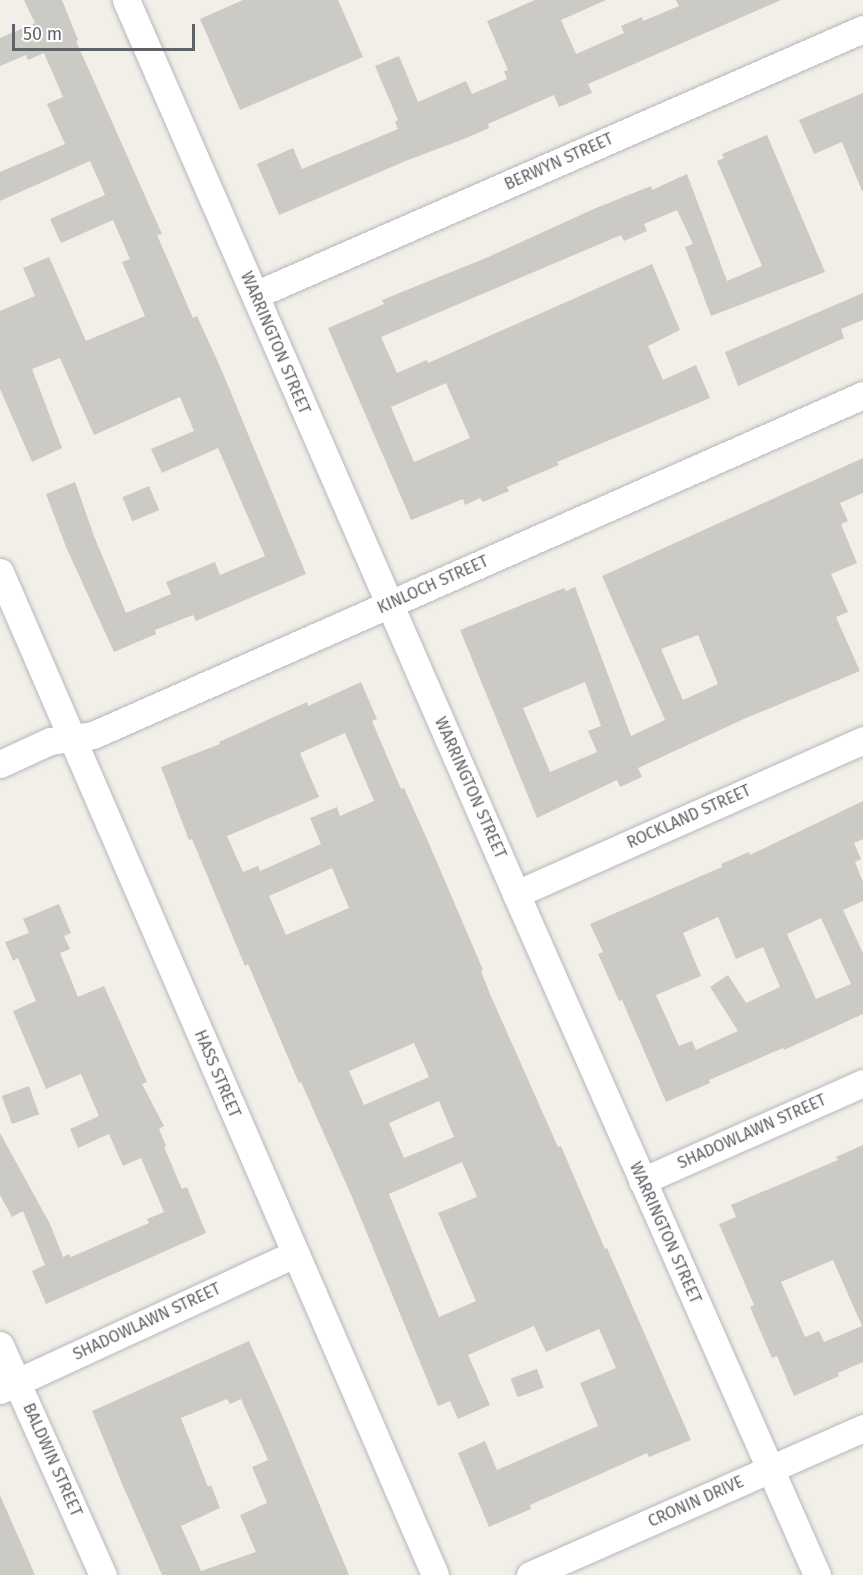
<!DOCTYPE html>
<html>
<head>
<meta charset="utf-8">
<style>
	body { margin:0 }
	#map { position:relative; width:863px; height:1575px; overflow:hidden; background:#f1efe8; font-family:"Fira Sans",sans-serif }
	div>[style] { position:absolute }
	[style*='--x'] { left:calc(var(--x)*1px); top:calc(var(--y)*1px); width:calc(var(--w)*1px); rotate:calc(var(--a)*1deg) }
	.building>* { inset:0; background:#cccac5; transform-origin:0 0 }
	.roads { filter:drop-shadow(0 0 2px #b5b8bc) drop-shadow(0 0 2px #b5b8bc) }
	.minor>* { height:27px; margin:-13.5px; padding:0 13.5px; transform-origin:13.5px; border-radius:13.5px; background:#fff }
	span { translate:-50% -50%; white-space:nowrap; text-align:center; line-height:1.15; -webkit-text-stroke:4.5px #fff; paint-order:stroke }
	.street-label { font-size:16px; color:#5f6368 }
	.scale { position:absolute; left:12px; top:24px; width:183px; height:27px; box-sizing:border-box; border:3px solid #5f6368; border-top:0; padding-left:8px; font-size:18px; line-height:21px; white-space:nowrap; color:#5f6368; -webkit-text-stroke:4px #fff; paint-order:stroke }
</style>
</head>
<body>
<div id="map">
	<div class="building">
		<div style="clip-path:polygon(24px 0,62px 0,78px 40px,76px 41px,162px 234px,157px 235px,193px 318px,197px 316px,222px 371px,306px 574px,196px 621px,193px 615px,155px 630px,156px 634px,114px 652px,66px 547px,46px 494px,75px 482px,94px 536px,126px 613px,171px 594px,166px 582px,215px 562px,220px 575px,265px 556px,218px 448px,162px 473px,151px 449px,194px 431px,180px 397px,94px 435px,60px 358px,32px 369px,62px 448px,32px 462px,0 389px,0 311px,35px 296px,23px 268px,49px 257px,86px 341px,145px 316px,122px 262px,130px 259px,113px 220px,61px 243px,50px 219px,105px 195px,90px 161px,0 201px,0 172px,65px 144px,47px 104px,63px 97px,44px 53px,28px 60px,26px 55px,0 66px,0 38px,35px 23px)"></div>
		<div style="clip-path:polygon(243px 0,338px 0,363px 57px,240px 110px,200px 19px)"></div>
		<div style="clip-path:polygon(535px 0,606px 0,561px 20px,576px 54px,624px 33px,621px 26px,642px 17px,643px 21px,679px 6px,676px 0,781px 0,588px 84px,592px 93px,559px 107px,554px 95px,488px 124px,489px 128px,464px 139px,408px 160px,279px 215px,257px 164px,293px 148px,302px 169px,398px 129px,395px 122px,398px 120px,375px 66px,399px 56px,418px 102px,466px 81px,472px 94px,507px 79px,504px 71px,508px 70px,487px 21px)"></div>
		<div style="clip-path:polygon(863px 93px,863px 191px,862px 191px,842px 142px,814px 154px,799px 120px)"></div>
		<div style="clip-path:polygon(evenodd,767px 135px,825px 272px,711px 316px,685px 247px,693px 244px,677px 210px,644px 224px,647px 231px,624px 241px,621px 235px,381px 337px,397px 373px,427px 360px,428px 363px,652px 264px,680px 330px,648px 346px,663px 380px,696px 365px,710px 398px,557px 462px,559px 465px,507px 487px,509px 491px,483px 502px,480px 498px,465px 505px,463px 499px,411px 520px,328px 328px,384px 304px,382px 300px,486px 258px,596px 208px,651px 186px,652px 190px,687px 174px,727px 281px,762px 266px,717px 161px,724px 158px,722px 154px,767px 135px,446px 383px,470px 438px,414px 462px,391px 407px,446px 383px)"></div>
		<div style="clip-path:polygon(863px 293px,863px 320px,841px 329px,844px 338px,738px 386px,725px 352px)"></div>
		<div style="clip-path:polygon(evenodd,863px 458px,863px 493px,840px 503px,848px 521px,841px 524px,857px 563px,831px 574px,848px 612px,836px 617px,860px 671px,746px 718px,638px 768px,642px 777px,620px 787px,617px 780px,537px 818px,460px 630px,564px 588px,566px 591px,575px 587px,631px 736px,665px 720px,602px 576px,863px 458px,698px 635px,718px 684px,683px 700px,661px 649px,698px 635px,863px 458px,585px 682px,601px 726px,588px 731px,597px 752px,550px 772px,523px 708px,585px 682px)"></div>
		<div style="left:149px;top:486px;width:26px;height:29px;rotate:67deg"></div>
		<div style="clip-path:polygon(evenodd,361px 682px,377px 719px,372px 721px,401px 789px,404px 788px,427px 839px,483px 970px,481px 971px,490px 994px,558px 1147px,561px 1146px,605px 1249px,607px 1248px,691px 1440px,649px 1457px,647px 1453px,598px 1475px,530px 1505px,531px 1509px,489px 1527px,458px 1453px,485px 1441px,497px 1470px,598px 1426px,580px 1383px,616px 1368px,599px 1329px,546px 1352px,534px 1326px,468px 1355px,490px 1405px,458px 1419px,450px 1401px,438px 1406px,352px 1197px,301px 1082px,299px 1083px,248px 964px,245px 966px,192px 839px,189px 840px,161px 767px,220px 744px,219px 742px,307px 702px,308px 706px,361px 682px,345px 733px,374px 801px,340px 816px,337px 807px,310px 818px,321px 844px,260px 871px,258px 866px,243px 872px,227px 836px,319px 797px,300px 753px,345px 733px,361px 682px,332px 868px,349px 908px,286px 935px,269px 896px,332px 868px,361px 682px,414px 1043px,429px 1077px,364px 1105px,349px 1071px,414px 1043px,361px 682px,439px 1101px,454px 1137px,404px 1158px,389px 1123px,439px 1101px,361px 682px,462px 1162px,477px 1197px,438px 1213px,476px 1301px,439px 1317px,389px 1194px,462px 1162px)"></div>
		<div style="clip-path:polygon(evenodd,863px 801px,863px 839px,854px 843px,861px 859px,855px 862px,863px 882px,863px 901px,843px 910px,863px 953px,863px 1014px,784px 1050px,783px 1048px,709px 1080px,710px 1083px,666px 1102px,622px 1000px,619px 1001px,598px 954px,603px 952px,590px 924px,722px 867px,721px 864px,749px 852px,750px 855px,863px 801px,718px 917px,736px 959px,763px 947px,780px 987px,746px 1003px,728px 975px,710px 987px,738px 1031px,696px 1050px,692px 1041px,679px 1046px,656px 995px,701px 976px,683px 933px,718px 917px,863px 801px,821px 918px,851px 984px,816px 999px,787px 934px,821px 918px)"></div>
		<div style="clip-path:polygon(59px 904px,71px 933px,64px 936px,70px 949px,60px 953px,78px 997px,104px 986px,147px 1082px,142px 1084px,164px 1126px,159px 1129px,166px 1146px,164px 1147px,182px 1189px,187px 1187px,206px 1233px,46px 1304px,32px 1271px,45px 1265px,23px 1211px,12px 1217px,0 1195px,0 1133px,50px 1224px,63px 1257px,69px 1254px,71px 1257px,149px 1223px,147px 1219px,164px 1212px,141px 1158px,123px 1166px,109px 1134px,78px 1148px,70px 1129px,99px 1116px,81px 1074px,46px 1089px,13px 1011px,36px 1001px,18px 958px,13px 961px,5px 942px,29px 933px,23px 919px)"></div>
		<div style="left:29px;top:1086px;width:30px;height:29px;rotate:70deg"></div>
		<div style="clip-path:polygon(evenodd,863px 1145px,863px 1362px,838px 1373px,839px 1376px,794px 1396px,777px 1356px,772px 1358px,750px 1307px,754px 1305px,719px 1224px,736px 1217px,731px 1205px,838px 1160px,836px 1157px,863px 1145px,833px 1260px,862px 1326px,824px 1342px,819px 1331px,805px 1337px,781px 1282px,833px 1260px)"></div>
		<div style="clip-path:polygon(evenodd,249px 1341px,282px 1415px,349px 1575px,162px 1575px,123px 1486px,92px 1411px,249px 1341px,227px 1399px,230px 1404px,241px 1399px,268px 1460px,252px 1467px,267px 1503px,240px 1515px,256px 1552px,201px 1571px,181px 1526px,220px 1508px,211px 1485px,208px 1487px,181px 1418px,227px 1399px)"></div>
		<div style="left:537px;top:1369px;width:20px;height:28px;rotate:70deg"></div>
		<div style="clip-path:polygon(0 1495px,35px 1575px,0 1575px)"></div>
	</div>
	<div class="roads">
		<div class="minor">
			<div style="--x:126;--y:0;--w:975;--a:66.43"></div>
			<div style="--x:516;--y:894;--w:745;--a:66.15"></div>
			<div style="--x:255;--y:295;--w:664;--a:-23.63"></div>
			<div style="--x:0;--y:572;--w:1093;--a:66.55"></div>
			<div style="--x:0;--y:764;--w:55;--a:-24.7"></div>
			<div style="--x:50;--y:741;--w:43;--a:-7.9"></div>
			<div style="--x:93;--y:735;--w:842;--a:-23.82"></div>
			<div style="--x:516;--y:894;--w:380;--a:-23.9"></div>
			<div style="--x:642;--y:1181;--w:242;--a:-23.9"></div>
			<div style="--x:0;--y:1345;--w:252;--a:65.9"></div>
			<div style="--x:0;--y:1390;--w:325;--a:-24.8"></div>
			<div style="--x:530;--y:1575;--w:364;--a:-23.8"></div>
		</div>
	</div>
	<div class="street-label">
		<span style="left:559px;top:162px;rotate:-24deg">BERWYN STREET</span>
		<span style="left:275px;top:343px;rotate:67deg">WARRINGTON STREET</span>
		<span style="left:433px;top:585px;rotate:-24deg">KINLOCH STREET</span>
		<span style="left:470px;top:788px;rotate:66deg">WARRINGTON STREET</span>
		<span style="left:689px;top:817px;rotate:-24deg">ROCKLAND STREET</span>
		<span style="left:217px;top:1074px;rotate:67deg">HASS STREET</span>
		<span style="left:752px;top:1132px;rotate:-24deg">SHADOWLAWN STREET</span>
		<span style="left:665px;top:1233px;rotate:66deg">WARRINGTON STREET</span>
		<span style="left:147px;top:1322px;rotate:-25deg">SHADOWLAWN STREET</span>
		<span style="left:52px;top:1460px;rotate:66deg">BALDWIN STREET</span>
		<span style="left:696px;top:1502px;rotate:-24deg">CRONIN DRIVE</span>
	</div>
	<div class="scale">50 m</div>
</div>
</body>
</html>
